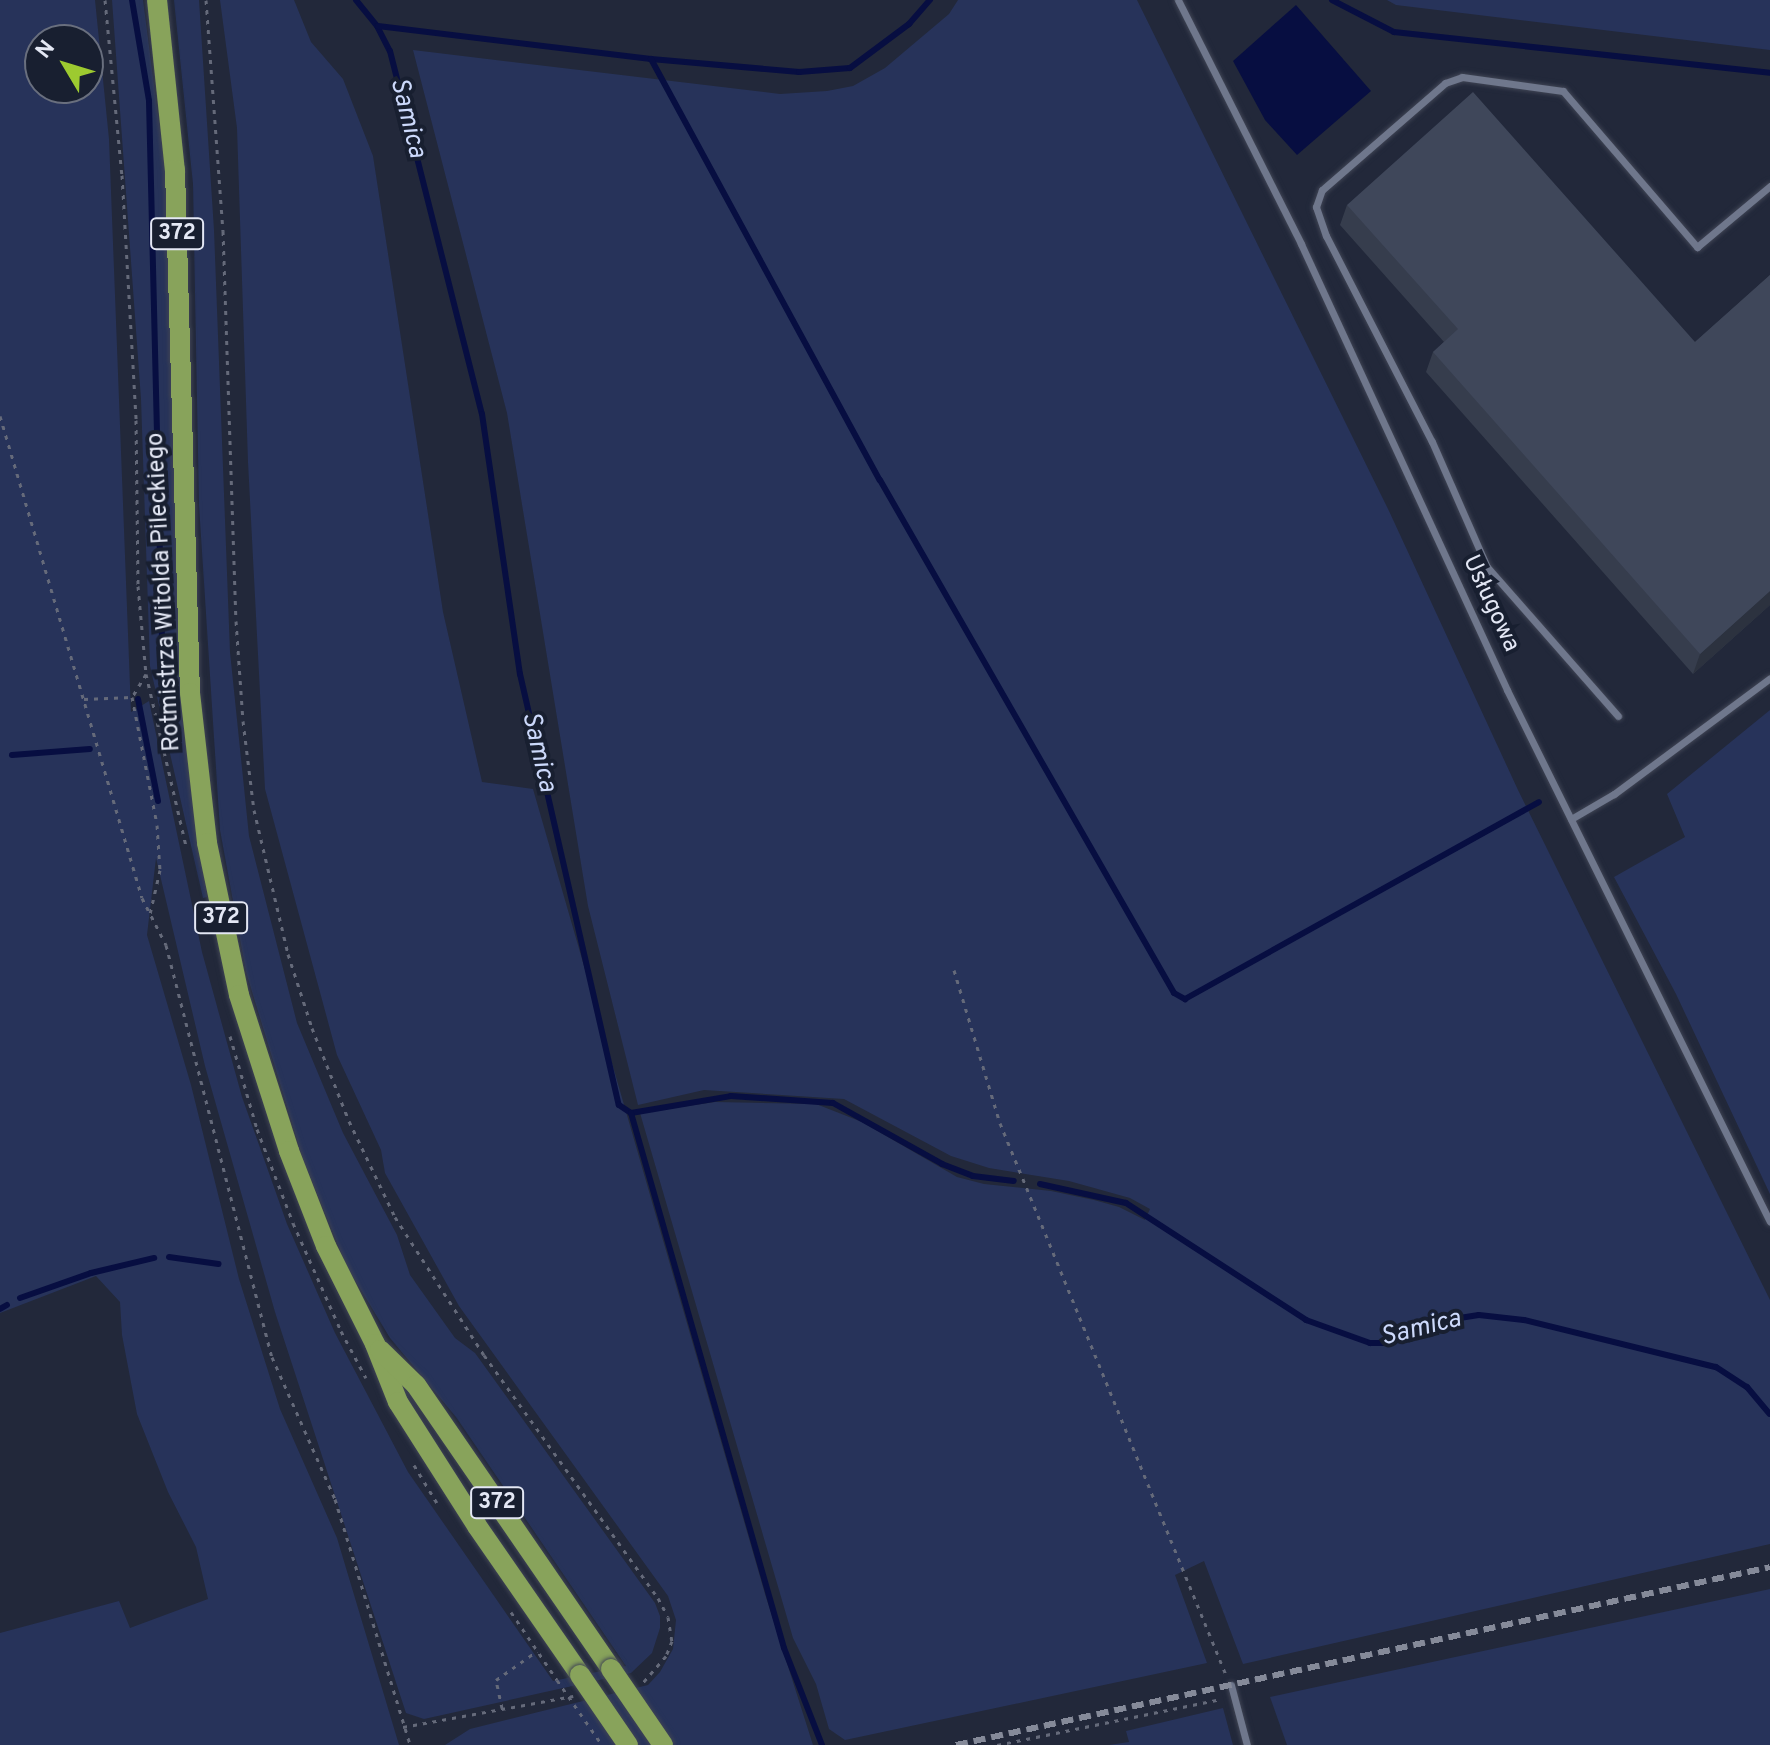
<!DOCTYPE html>
<html>
<head>
<meta charset="utf-8">
<style>
	body { margin:0 }
	#map { position:relative; width:1770px; height:1745px; overflow:hidden; background:#22283a; font-family:Overpass,sans-serif }
	div>[style] { position:absolute }
	[style*='--x'] { left:calc(var(--x)*1px); top:calc(var(--y)*1px); width:calc(var(--w)*1px); rotate:calc(var(--a)*1deg) }
	.green>* { inset:0; background:#27335a }
	.water>* { inset:0; background:#070e41 }
	.stream>* { height:6px; margin:-3px; padding:0 3px; transform-origin:3px; border-radius:3px; background:#070e41 }
	.path>* { height:3px; margin-top:-1.5px; transform-origin:0; background:repeating-linear-gradient(90deg,#656a7a 0 4px,transparent 0 10px) }
	.roads { filter:drop-shadow(0 0 2px #3f4454) drop-shadow(0 0 2px #3f4454) }
	.lane>* { height:7px; margin:-3.5px; padding:0 3.5px; transform-origin:3.5px; border-radius:3.5px; background:#6f778c }
	.primary>* { height:20px; margin:-10px; padding:0 10px; transform-origin:10px; border-radius:10px; background:#88a35b }
	.rail>* { height:6px; margin-top:-3px; transform-origin:0; background:repeating-linear-gradient(90deg,#858a99 0 12px,transparent 0 18px) }
	.path-bridge>* { height:3px; margin-top:-1.5px; transform-origin:0; background:repeating-linear-gradient(90deg,#656a7a 0 4px,transparent 0 10px) }
	.bridges { filter:drop-shadow(0 0 2px #3f4454) drop-shadow(0 0 2px #3f4454) }
	.primary-bridge>* { height:20px; margin:-10px; padding:0 10px; transform-origin:10px; border-radius:10px; background:#88a35b }
	.wall>* { inset:0; background:#363d4d }
	.shaded-wall>* { inset:0; background:#2c323f }
	.building>* { inset:0; background:#3f475a }
	span { translate:-50% -50%; white-space:nowrap; text-align:center; line-height:1.15; -webkit-text-stroke:8px #181f30; paint-order:stroke }
	.shield-label span { padding:2px 6px; background:#181f30; border:2px solid; border-radius:6px; -webkit-text-stroke-width:0 }
	.shield-label { font-size:22px; color:#e3e7f4; font-weight:700 }
	.street-label { font-size:24px; color:#e3e7f4 }
	.water-label { font-size:26px; color:#ccd9fb; font-style:italic }
	.north { position:absolute; left:24px; top:24px; width:80px; height:80px; box-sizing:border-box; background:#181f30; border:2px solid #696f7e; border-radius:50%; rotate:308deg; font-size:22px; font-weight:700; line-height:32px; text-align:center; color:#e3e7f4 }
	.north::after { content:''; display:block; margin:auto; width:28px; height:36px; background:#9dca30; clip-path:polygon(50% 0,100% 100%,50% 72%,0 100%) }
</style>
</head>
<body>
<div id="map">
	<div class="green">
		<div style="clip-path:polygon(evenodd,0 0,95px 0,109px 139px,131px 712px,149px 701px,202px 952px,242px 1097px,287px 1224px,335px 1333px,408px 1472px,553px 1681px,626px 1666px,456px 1417px,390px 1338px,347px 1267px,303px 1159px,246px 972px,220px 830px,199px 505px,193px 184px,174px 0,199px 0,214px 230px,230px 652px,249px 836px,297px 1023px,343px 1133px,397px 1235px,410px 1275px,455px 1338px,475px 1353px,655px 1603px,660px 1616px,660px 1628px,652px 1653px,631px 1673px,424px 1719px,406px 1713px,275px 1312px,205px 1066px,156px 858px,147px 935px,191px 1085px,239px 1279px,280px 1409px,337px 1538px,399px 1745px,0 1745px,0 1633px,119px 1601px,130px 1628px,208px 1599px,196px 1547px,168px 1492px,137px 1414px,122px 1335px,120px 1302px,96px 1276px,0 1313px,0 0,40px 40px,88px 40px,88px 88px,40px 88px,40px 40px)"></div>
		<div style="clip-path:polygon(112px 0,143px 0,165px 169px,182px 715px,207px 897px,203px 898px,150px 666px,141px 399px)"></div>
		<div style="clip-path:polygon(220px 0,294px 0,311px 42px,343px 79px,373px 156px,443px 612px,482px 782px,533px 789px,765px 1594px,813px 1745px,445px 1745px,470px 1729px,648px 1685px,660px 1672px,673px 1649px,676px 1620px,668px 1596px,459px 1306px,385px 1173px,381px 1150px,337px 1055px,265px 789px,248px 462px,237px 128px)"></div>
		<div style="clip-path:polygon(958px 0,1137px 0,1389px 511px,1518px 790px,1770px 1300px,1770px 1544px,1243px 1664px,1204px 1561px,1175px 1575px,1207px 1663px,845px 1740px,829px 1729px,816px 1684px,793px 1638px,640px 1113px,715px 1102px,816px 1104px,862px 1122px,957px 1177px,984px 1184px,1051px 1191px,1094px 1200px,1119px 1207px,1145px 1220px,1150px 1209px,1130px 1198px,1069px 1181px,989px 1168px,951px 1156px,844px 1099px,704px 1090px,638px 1105px,588px 906px,507px 413px,413px 50px,780px 94px,827px 91px,853px 86px,885px 68px,949px 14px)"></div>
		<div style="clip-path:polygon(1387px 0,1770px 0,1770px 50px,1396px 5px)"></div>
		<div style="clip-path:polygon(1770px 710px,1770px 1194px,1676px 994px,1614px 877px,1685px 837px,1667px 794px)"></div>
		<div style="clip-path:polygon(1770px 1589px,1770px 1745px,1287px 1745px,1270px 1697px)"></div>
		<div style="clip-path:polygon(1223px 1708px,1233px 1745px,1109px 1745px,1129px 1742px,1126px 1731px)"></div>
	</div>
	<div class="water">
		<div style="clip-path:polygon(1296px 5px,1371px 91px,1297px 155px,1265px 120px,1233px 61px)"></div>
	</div>
	<div class="stream">
		<div style="--x:132;--y:0;--w:102;--a:80.4"></div>
		<div style="--x:149;--y:101;--w:581;--a:88.62"></div>
		<div style="--x:356;--y:0;--w:33;--a:51"></div>
		<div style="--x:377;--y:26;--w:28;--a:63"></div>
		<div style="--x:390;--y:51;--w:374;--a:75.8"></div>
		<div style="--x:482;--y:414;--w:263;--a:81.7"></div>
		<div style="--x:520;--y:674;--w:442;--a:77.1"></div>
		<div style="--x:619;--y:1105;--w:14;--a:34"></div>
		<div style="--x:631;--y:1113;--w:101;--a:-9.6"></div>
		<div style="--x:731;--y:1096;--w:102;--a:3.9"></div>
		<div style="--x:833;--y:1103;--w:125;--a:29.2"></div>
		<div style="--x:942;--y:1164;--w:33;--a:21"></div>
		<div style="--x:973;--y:1176;--w:41;--a:7"></div>
		<div style="--x:1332;--y:0;--w:70;--a:27.3"></div>
		<div style="--x:1394;--y:32;--w:378;--a:6.2"></div>
		<div style="--x:378;--y:26;--w:275;--a:6.9"></div>
		<div style="--x:651;--y:59;--w:149;--a:5"></div>
		<div style="--x:799;--y:72;--w:51;--a:-4.5"></div>
		<div style="--x:850;--y:68;--w:74;--a:-36.7"></div>
		<div style="--x:909;--y:24;--w:32;--a:-49"></div>
		<div style="--x:651;--y:59;--w:479;--a:61.5"></div>
		<div style="--x:880;--y:480;--w:591;--a:60.18"></div>
		<div style="--x:1174;--y:993;--w:13;--a:29"></div>
		<div style="--x:1185;--y:999;--w:405;--a:-29.1"></div>
		<div style="--x:138;--y:699;--w:104;--a:78.9"></div>
		<div style="--x:12;--y:755;--w:78;--a:-4.4"></div>
		<div style="--x:631;--y:1113;--w:556;--a:74.04"></div>
		<div style="--x:784;--y:1648;--w:104;--a:68.6"></div>
		<div style="--x:1040;--y:1184;--w:88;--a:12.5"></div>
		<div style="--x:1126;--y:1203;--w:215;--a:33"></div>
		<div style="--x:1306;--y:1320;--w:68;--a:19.8"></div>
		<div style="--x:1370;--y:1343;--w:13;--a:0"></div>
		<div style="--x:1383;--y:1343;--w:68;--a:-19.8"></div>
		<div style="--x:1447;--y:1320;--w:32;--a:-9"></div>
		<div style="--x:1479;--y:1315;--w:45;--a:6.3"></div>
		<div style="--x:1524;--y:1320;--w:198;--a:13.8"></div>
		<div style="--x:1716;--y:1367;--w:37;--a:33"></div>
		<div style="--x:1747;--y:1387;--w:35;--a:50"></div>
		<div style="--x:169;--y:1257;--w:50;--a:8"></div>
		<div style="--x:20;--y:1298;--w:75;--a:-19.4"></div>
		<div style="--x:91;--y:1273;--w:65;--a:-13.4"></div>
		<div style="--x:0;--y:1309;--w:8;--a:-30"></div>
	</div>
	<div class="path">
		<div style="--x:105;--y:0;--w:176;--a:84.5"></div>
		<div style="--x:122;--y:175;--w:245;--a:86.7"></div>
		<div style="--x:136;--y:420;--w:166;--a:89.3"></div>
		<div style="--x:138;--y:586;--w:88;--a:84.8"></div>
		<div style="--x:146;--y:674;--w:177;--a:76.9"></div>
		<div style="--x:206;--y:0;--w:232;--a:85.8"></div>
		<div style="--x:223;--y:231;--w:390;--a:88.1"></div>
		<div style="--x:236;--y:621;--w:100;--a:86"></div>
		<div style="--x:243;--y:721;--w:90;--a:83"></div>
		<div style="--x:254;--y:810;--w:148;--a:76.7"></div>
		<div style="--x:288;--y:954;--w:78;--a:72"></div>
		<div style="--x:312;--y:1028;--w:100;--a:68.3"></div>
		<div style="--x:349;--y:1121;--w:106;--a:64.4"></div>
		<div style="--x:395;--y:1217;--w:164;--a:57.2"></div>
		<div style="--x:484;--y:1355;--w:299;--a:54.4"></div>
		<div style="--x:658;--y:1598;--w:21;--a:62"></div>
		<div style="--x:668;--y:1617;--w:24;--a:81"></div>
		<div style="--x:672;--y:1641;--w:16;--a:112"></div>
		<div style="--x:666;--y:1656;--w:35;--a:131"></div>
		<div style="--x:0;--y:416;--w:502;--a:73.58"></div>
		<div style="--x:142;--y:898;--w:53;--a:62.9"></div>
		<div style="--x:166;--y:945;--w:425;--a:75.6"></div>
		<div style="--x:272;--y:1357;--w:155;--a:66.1"></div>
		<div style="--x:335;--y:1499;--w:257;--a:73"></div>
		<div style="--x:146;--y:674;--w:27;--a:121"></div>
		<div style="--x:132;--y:697;--w:130;--a:78.9"></div>
		<div style="--x:157;--y:825;--w:45;--a:86.2"></div>
		<div style="--x:160;--y:870;--w:45;--a:102.8"></div>
		<div style="--x:84;--y:699;--w:48;--a:-2.4"></div>
		<div style="--x:954;--y:970;--w:160;--a:73.3"></div>
		<div style="--x:1000;--y:1123;--w:596;--a:67.73"></div>
		<div style="--x:230;--y:1036;--w:97;--a:73.8"></div>
		<div style="--x:257;--y:1129;--w:101;--a:69"></div>
		<div style="--x:293;--y:1223;--w:118;--a:66"></div>
		<div style="--x:341;--y:1331;--w:53;--a:62"></div>
		<div style="--x:414;--y:1465;--w:44;--a:58.8"></div>
		<div style="--x:511;--y:1612;--w:82;--a:55.9"></div>
		<div style="--x:502;--y:1708;--w:29;--a:-102"></div>
		<div style="--x:496;--y:1680;--w:50;--a:-35.3"></div>
		<div style="--x:403;--y:1727;--w:173;--a:-10.3"></div>
		<div style="--x:997;--y:1745;--w:229;--a:-11.6"></div>
	</div>
	<div class="roads">
		<div class="lane">
			<div style="--x:1178;--y:0;--w:273;--a:63.2"></div>
			<div style="--x:1301;--y:244;--w:491;--a:65.2"></div>
			<div style="--x:1507;--y:690;--w:593;--a:63.69"></div>
			<div style="--x:1618;--y:716;--w:198;--a:-131.3"></div>
			<div style="--x:1487;--y:567;--w:137;--a:-113.7"></div>
			<div style="--x:1432;--y:442;--w:232;--a:-117.2"></div>
			<div style="--x:1326;--y:236;--w:31;--a:-109"></div>
			<div style="--x:1316;--y:207;--w:18;--a:-71"></div>
			<div style="--x:1322;--y:190;--w:163;--a:-41"></div>
			<div style="--x:1445;--y:83;--w:18;--a:-19"></div>
			<div style="--x:1462;--y:77;--w:102;--a:7.9"></div>
			<div style="--x:1563;--y:91;--w:206;--a:49.3"></div>
			<div style="--x:1697;--y:247;--w:95;--a:-39.9"></div>
			<div style="--x:1571;--y:819;--w:50;--a:-30.2"></div>
			<div style="--x:1614;--y:794;--w:194;--a:-36.6"></div>
			<div style="--x:1231;--y:1685;--w:62;--a:75.1"></div>
		</div>
		<div class="primary">
			<div style="--x:157;--y:0;--w:171;--a:84"></div>
			<div style="--x:175;--y:170;--w:523;--a:88.36"></div>
			<div style="--x:190;--y:693;--w:151;--a:83.5"></div>
			<div style="--x:207;--y:843;--w:155;--a:78.1"></div>
			<div style="--x:239;--y:995;--w:164;--a:72.2"></div>
			<div style="--x:289;--y:1151;--w:102;--a:68.7"></div>
			<div style="--x:326;--y:1246;--w:110;--a:63.4"></div>
			<div style="--x:375;--y:1344;--w:62;--a:68.4"></div>
			<div style="--x:398;--y:1402;--w:147;--a:57.5"></div>
			<div style="--x:477;--y:1526;--w:181;--a:55.3"></div>
			<div style="--x:380;--y:1350;--w:50;--a:44.2"></div>
			<div style="--x:416;--y:1385;--w:345;--a:55.5"></div>
		</div>
	</div>
	<div class="rail">
		<div style="--x:956;--y:1745;--w:833;--a:-12.33"></div>
	</div>
	<div class="path-bridge">
		<div style="--x:557;--y:1680;--w:79;--a:55.3"></div>
	</div>
	<div class="bridges">
		<div class="primary-bridge">
			<div style="--x:611;--y:1669;--w:92;--a:55.6"></div>
			<div style="--x:580;--y:1675;--w:85;--a:55.6"></div>
		</div>
	</div>
	<div class="wall">
		<div style="clip-path:polygon(1347px 205px,1695px 342px,1770px 275px,1770px 605px,1693px 674px,1426px 372px,1433px 352px,1444px 342px,1340px 225px)"></div>
	</div>
	<div class="shaded-wall">
		<div style="clip-path:polygon(1770px 591px,1770px 605px,1693px 674px,1700px 654px)"></div>
	</div>
	<div class="building">
		<div style="clip-path:polygon(1473px 92px,1695px 342px,1770px 275px,1770px 591px,1700px 654px,1433px 352px,1458px 329px,1347px 205px)"></div>
	</div>
	<div class="shield-label">
		<span style="left:177px;top:234px">372</span>
		<span style="left:221px;top:918px">372</span>
		<span style="left:497px;top:1503px">372</span>
	</div>
	<div class="street-label">
		<span style="left:165px;top:592px;rotate:-93deg">Rotmistrza Witolda Pileckiego</span>
		<span style="left:1490px;top:604px;rotate:65deg">Usługowa</span>
	</div>
	<div class="water-label">
		<span style="left:407px;top:118px;rotate:76deg">Samica</span>
		<span style="left:538px;top:752px;rotate:77deg">Samica</span>
		<span style="left:1421px;top:1329px;rotate:-14deg">Samica</span>
	</div>
	<div class="north">N</div>
</div>
</body>
</html>
